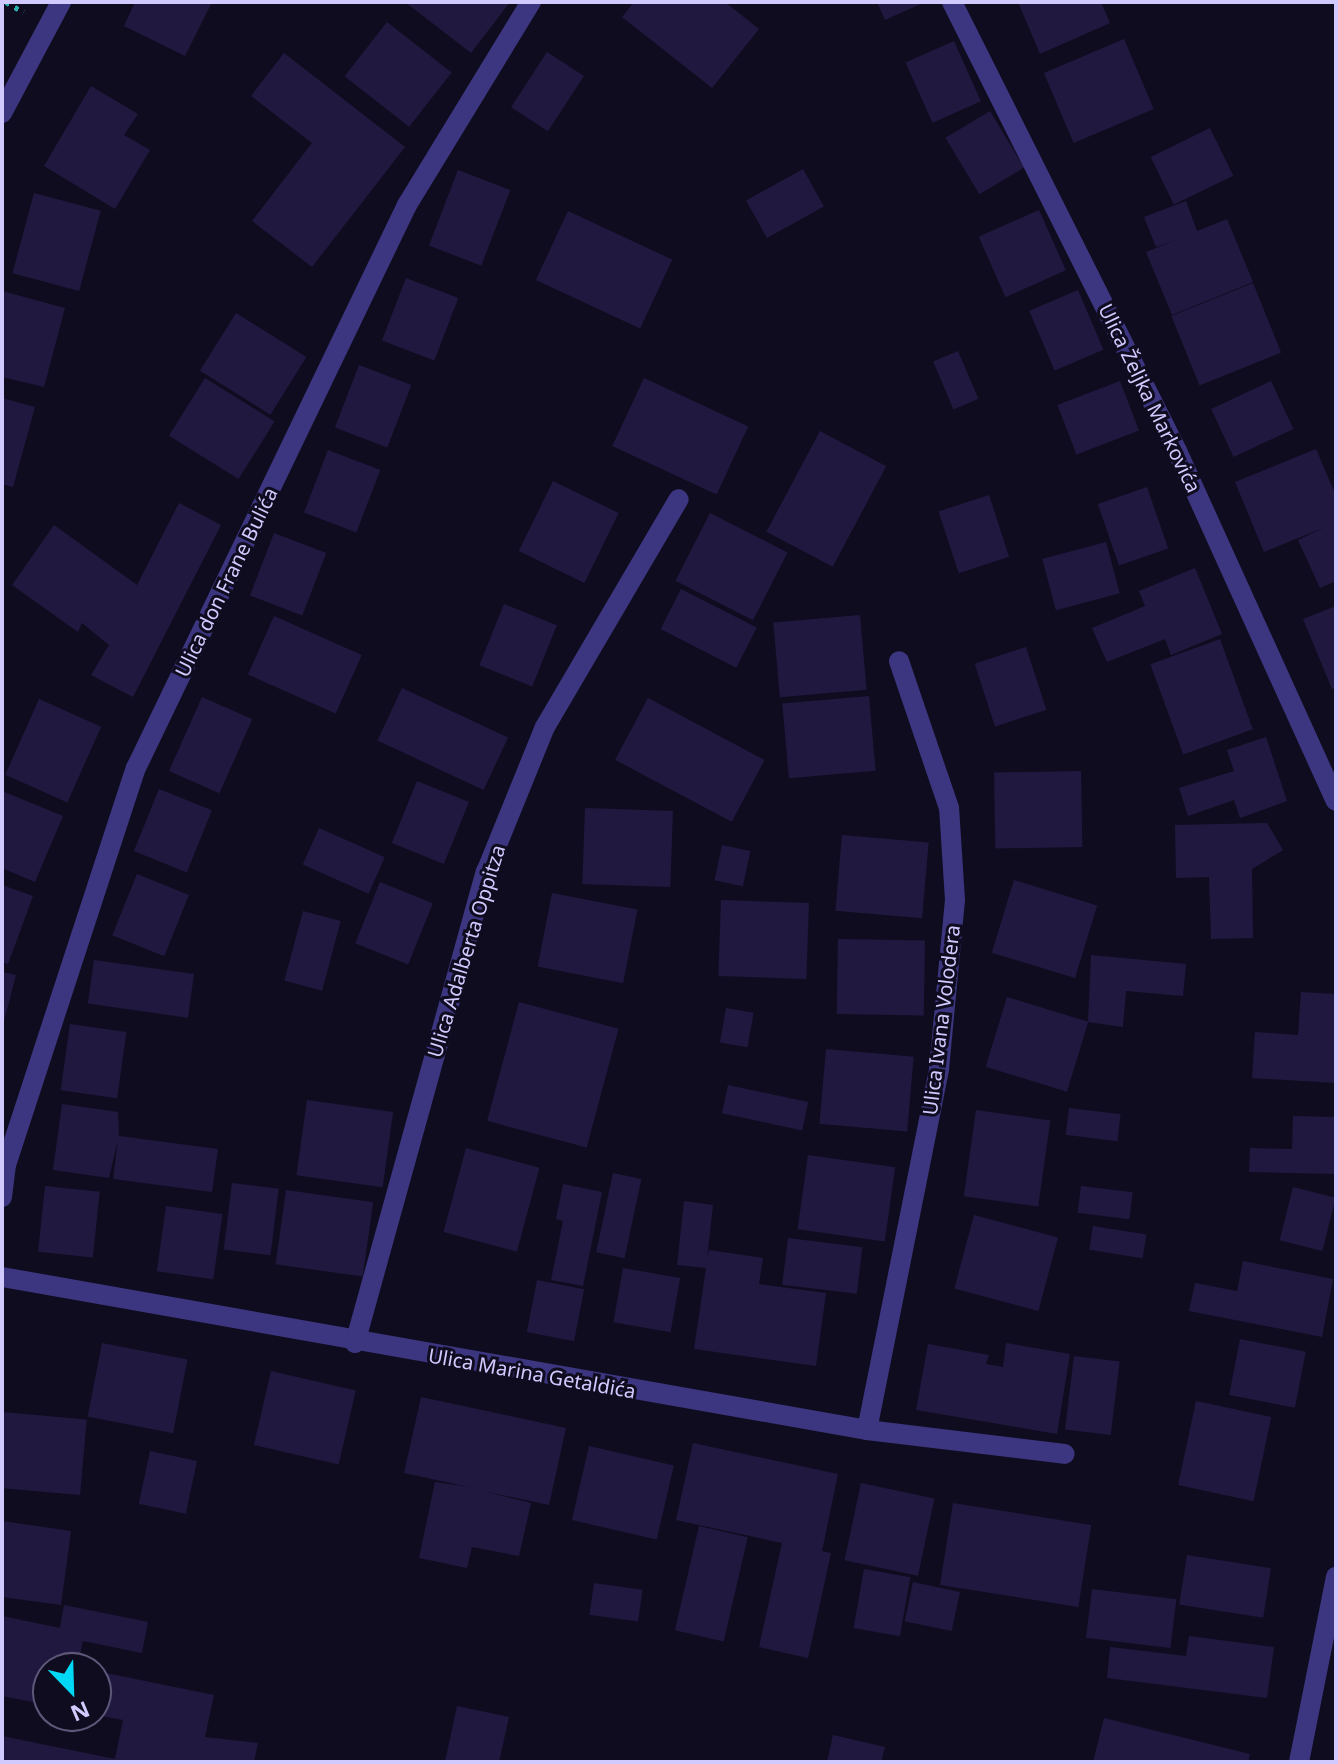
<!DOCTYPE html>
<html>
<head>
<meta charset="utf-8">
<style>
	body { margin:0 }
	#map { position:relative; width:1338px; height:1764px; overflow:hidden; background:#100c1f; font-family:"Noto Sans",sans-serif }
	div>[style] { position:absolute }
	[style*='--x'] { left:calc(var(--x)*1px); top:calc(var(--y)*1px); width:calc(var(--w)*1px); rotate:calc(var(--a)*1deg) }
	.building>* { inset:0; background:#211840; transform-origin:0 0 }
	.path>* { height:5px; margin-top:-2.5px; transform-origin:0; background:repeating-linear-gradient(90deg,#2cb1ac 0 4px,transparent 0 10px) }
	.minor>* { height:20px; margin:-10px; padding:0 10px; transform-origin:10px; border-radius:10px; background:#3b367f }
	span { translate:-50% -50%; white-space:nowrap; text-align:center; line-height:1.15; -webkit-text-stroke:6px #100c1f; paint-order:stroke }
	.street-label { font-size:20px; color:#d1caff }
	.frame { position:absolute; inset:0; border:4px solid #d1caff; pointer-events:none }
	.north { position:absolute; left:32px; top:1652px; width:80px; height:80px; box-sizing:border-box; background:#100c1f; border:2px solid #5d5879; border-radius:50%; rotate:157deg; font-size:22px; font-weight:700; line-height:32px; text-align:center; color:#d1caff }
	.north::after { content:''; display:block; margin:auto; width:28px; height:36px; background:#00d8f5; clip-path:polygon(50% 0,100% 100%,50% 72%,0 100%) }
</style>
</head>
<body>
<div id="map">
	<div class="building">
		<div style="clip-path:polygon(135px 2px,212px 2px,185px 56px,124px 26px)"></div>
		<div style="clip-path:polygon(405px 2px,510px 2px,471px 53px)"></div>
		<div style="clip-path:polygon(634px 2px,725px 2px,759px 29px,712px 88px,622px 17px)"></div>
		<div style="clip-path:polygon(877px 2px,925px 2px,885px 20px)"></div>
		<div style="clip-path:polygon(1018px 2px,1101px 2px,1110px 23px,1040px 54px)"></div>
		<div style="left:387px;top:22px;width:82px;height:69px;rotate:38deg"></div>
		<div style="left:1124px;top:39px;width:76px;height:87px;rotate:67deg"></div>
		<div style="left:954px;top:41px;width:66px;height:53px;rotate:66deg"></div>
		<div style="left:547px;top:52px;width:44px;height:66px;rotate:33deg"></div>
		<div style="clip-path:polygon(284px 53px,405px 147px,312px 267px,252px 221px,312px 143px,251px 96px)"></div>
		<div style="clip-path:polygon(91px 86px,138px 114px,124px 135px,150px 150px,115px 209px,44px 166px)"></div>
		<div style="left:990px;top:111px;width:66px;height:52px;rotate:59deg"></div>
		<div style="left:1210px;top:128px;width:53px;height:66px;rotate:64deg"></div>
		<div style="left:803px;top:169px;width:43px;height:65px;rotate:61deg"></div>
		<div style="left:458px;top:170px;width:56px;height:81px;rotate:21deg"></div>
		<div style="left:34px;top:193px;width:69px;height:83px;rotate:15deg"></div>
		<div style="clip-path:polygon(1186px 201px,1197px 231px,1227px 219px,1253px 282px,1172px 315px,1146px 252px,1176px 240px,1156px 247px,1144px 217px)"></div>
		<div style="left:1039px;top:210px;width:66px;height:66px;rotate:66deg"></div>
		<div style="left:568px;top:211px;width:115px;height:76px;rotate:25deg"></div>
		<div style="left:406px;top:278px;width:56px;height:67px;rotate:21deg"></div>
		<div style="left:1253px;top:283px;width:75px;height:88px;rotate:68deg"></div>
		<div style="left:1078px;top:290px;width:65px;height:53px;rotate:67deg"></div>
		<div style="clip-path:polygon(2px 291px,65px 308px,44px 387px,2px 377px)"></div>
		<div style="left:236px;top:313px;width:83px;height:68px;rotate:32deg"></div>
		<div style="left:958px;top:351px;width:52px;height:27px;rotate:67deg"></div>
		<div style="left:359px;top:365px;width:56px;height:67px;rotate:21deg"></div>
		<div style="left:205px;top:378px;width:82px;height:68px;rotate:32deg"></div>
		<div style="left:644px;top:378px;width:115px;height:75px;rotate:25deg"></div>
		<div style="left:1120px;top:381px;width:53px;height:67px;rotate:69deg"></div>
		<div style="left:1271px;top:381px;width:53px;height:66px;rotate:65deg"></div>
		<div style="clip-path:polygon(2px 398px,35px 407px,13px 487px,2px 484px)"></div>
		<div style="left:820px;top:431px;width:75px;height:114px;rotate:28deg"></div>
		<div style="clip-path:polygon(1316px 449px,1336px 496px,1336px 581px,1320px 588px,1298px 540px,1325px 527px,1264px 552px,1235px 482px)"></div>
		<div style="left:328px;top:450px;width:56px;height:67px;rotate:21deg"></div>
		<div style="left:553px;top:481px;width:73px;height:78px;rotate:26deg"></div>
		<div style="left:1147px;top:487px;width:65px;height:52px;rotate:71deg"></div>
		<div style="left:989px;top:495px;width:65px;height:53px;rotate:72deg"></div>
		<div style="clip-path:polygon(179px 503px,221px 525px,133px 697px,91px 675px,109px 645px,82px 623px,78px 632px,12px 585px,54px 525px,137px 585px)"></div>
		<div style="left:710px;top:513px;width:87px;height:76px;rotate:27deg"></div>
		<div style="left:274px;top:533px;width:56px;height:67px;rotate:21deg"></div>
		<div style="left:1106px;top:542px;width:53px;height:66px;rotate:75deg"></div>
		<div style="clip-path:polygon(1195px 568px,1222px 634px,1171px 655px,1165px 639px,1107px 662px,1092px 628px,1145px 606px,1139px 591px)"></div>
		<div style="left:681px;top:589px;width:85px;height:45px;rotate:27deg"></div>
		<div style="left:504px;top:604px;width:57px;height:66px;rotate:22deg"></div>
		<div style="clip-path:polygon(1336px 606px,1336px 688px,1332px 689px,1303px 619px)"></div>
		<div style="left:860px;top:615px;width:75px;height:87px;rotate:85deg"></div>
		<div style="left:274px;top:616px;width:96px;height:64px;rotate:24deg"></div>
		<div style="left:1220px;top:639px;width:96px;height:74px;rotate:70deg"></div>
		<div style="left:1026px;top:647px;width:66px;height:54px;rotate:72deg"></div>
		<div style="left:402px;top:688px;width:117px;height:58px;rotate:25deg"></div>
		<div style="left:869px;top:696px;width:75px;height:87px;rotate:85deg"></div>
		<div style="left:202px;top:697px;width:55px;height:81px;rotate:24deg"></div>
		<div style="left:648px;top:698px;width:132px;height:70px;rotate:28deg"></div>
		<div style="left:39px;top:699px;width:68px;height:83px;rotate:24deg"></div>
		<div style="clip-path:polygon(1266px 737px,1287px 801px,1240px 818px,1234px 800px,1188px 816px,1179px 788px,1234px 771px,1227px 750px)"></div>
		<div style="left:1081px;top:771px;width:76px;height:87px;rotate:89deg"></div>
		<div style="left:417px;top:781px;width:56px;height:67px;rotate:22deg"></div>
		<div style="left:159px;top:789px;width:57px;height:67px;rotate:22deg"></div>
		<div style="clip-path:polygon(2px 791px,63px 816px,35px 882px,2px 868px)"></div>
		<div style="left:585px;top:808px;width:88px;height:76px;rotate:2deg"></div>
		<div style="clip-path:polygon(1267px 823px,1283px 850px,1252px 869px,1253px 938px,1211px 939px,1209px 877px,1176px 878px,1175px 825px)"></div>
		<div style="left:319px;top:828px;width:72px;height:40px;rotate:24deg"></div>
		<div style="left:842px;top:835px;width:87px;height:76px;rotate:5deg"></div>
		<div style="left:722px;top:845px;width:29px;height:36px;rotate:12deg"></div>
		<div style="left:137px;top:874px;width:56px;height:66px;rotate:22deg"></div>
		<div style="left:1014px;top:880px;width:87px;height:76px;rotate:17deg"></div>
		<div style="left:380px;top:882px;width:57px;height:66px;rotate:22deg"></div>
		<div style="clip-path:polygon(2px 885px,33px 896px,8px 964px,2px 962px)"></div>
		<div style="left:552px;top:893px;width:87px;height:75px;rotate:11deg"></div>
		<div style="left:721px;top:900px;width:88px;height:76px;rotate:2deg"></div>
		<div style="left:303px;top:911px;width:39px;height:72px;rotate:15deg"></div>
		<div style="left:838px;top:939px;width:87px;height:75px;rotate:1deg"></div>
		<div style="clip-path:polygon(1091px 955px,1186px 964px,1183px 996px,1126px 991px,1123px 1027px,1088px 1022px)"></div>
		<div style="left:94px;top:960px;width:101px;height:44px;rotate:8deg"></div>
		<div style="clip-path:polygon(2px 972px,16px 975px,3px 1025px,2px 1025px)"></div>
		<div style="clip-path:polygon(1301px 992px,1336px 994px,1336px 1083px,1252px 1078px,1255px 1032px,1298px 1035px)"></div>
		<div style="left:1007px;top:997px;width:85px;height:73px;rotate:17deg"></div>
		<div style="left:519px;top:1002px;width:103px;height:123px;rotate:15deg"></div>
		<div style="left:726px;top:1008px;width:28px;height:35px;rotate:10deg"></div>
		<div style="left:70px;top:1024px;width:57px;height:67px;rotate:8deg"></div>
		<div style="left:826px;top:1049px;width:88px;height:75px;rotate:5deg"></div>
		<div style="left:728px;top:1085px;width:82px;height:29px;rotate:12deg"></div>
		<div style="left:307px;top:1100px;width:87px;height:76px;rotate:8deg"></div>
		<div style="clip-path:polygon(62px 1104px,118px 1112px,119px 1136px,218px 1149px,212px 1192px,113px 1179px,118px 1140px,109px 1178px,53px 1170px)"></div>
		<div style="left:1069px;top:1108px;width:52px;height:27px;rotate:7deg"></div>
		<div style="left:976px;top:1110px;width:75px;height:87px;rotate:8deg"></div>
		<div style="clip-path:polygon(1293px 1116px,1336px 1117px,1336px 1174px,1249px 1172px,1250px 1148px,1292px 1149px)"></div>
		<div style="left:466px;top:1148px;width:76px;height:87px;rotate:15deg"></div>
		<div style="left:808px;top:1155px;width:88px;height:75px;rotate:8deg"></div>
		<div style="left:613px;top:1173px;width:29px;height:81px;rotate:12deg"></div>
		<div style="left:232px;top:1183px;width:47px;height:67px;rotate:7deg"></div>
		<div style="clip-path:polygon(563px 1184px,602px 1192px,583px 1286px,551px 1280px,563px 1221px,556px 1219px)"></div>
		<div style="left:45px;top:1186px;width:55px;height:66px;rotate:6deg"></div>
		<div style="left:1081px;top:1186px;width:52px;height:27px;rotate:7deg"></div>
		<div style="left:1293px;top:1187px;width:44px;height:55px;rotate:14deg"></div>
		<div style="left:286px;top:1190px;width:88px;height:75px;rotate:8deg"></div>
		<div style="clip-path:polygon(684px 1201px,713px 1205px,707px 1259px,709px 1250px,763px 1258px,759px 1284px,826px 1293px,816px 1366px,694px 1349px,706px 1268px,677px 1265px)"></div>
		<div style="left:166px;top:1206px;width:57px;height:66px;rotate:8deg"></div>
		<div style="left:974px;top:1215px;width:87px;height:76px;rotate:15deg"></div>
		<div style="left:1093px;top:1226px;width:54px;height:24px;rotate:9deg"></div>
		<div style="left:788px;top:1238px;width:75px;height:47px;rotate:7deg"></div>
		<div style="clip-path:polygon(1243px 1261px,1333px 1279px,1322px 1337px,1189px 1311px,1195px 1283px,1237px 1291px)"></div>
		<div style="left:623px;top:1268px;width:58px;height:55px;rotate:10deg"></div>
		<div style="left:537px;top:1280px;width:48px;height:53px;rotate:11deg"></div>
		<div style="left:1240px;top:1339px;width:67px;height:57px;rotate:11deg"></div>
		<div style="left:102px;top:1343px;width:87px;height:75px;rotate:11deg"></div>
		<div style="clip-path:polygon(1006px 1343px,1070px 1354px,1057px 1434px,916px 1410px,928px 1344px,989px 1355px,986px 1364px,1003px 1367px)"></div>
		<div style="left:1074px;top:1356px;width:46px;height:74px;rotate:7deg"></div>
		<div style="left:271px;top:1371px;width:87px;height:76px;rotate:13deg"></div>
		<div style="clip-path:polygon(421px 1397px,566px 1428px,549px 1505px,483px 1491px,531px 1503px,519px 1556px,472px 1547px,467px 1568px,419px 1558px,435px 1482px,469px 1487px,404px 1473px)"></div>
		<div style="left:1196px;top:1401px;width:77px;height:86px;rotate:12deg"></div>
		<div style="left:2px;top:1412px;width:85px;height:76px;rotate:5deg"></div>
		<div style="clip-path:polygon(693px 1443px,838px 1474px,822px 1551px,831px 1553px,808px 1658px,759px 1647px,782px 1543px,676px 1520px)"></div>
		<div style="left:589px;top:1446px;width:87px;height:76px;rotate:13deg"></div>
		<div style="left:150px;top:1451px;width:48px;height:54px;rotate:12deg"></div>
		<div style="left:861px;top:1483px;width:75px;height:79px;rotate:12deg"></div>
		<div style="left:953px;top:1503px;width:140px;height:83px;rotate:9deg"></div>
		<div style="clip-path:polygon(2px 1521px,71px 1531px,61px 1605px,2px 1597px)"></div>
		<div style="left:699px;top:1526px;width:50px;height:107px;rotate:13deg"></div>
		<div style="left:1187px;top:1555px;width:85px;height:50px;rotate:9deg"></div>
		<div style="left:864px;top:1569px;width:47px;height:60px;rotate:10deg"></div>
		<div style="left:913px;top:1582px;width:48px;height:40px;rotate:12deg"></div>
		<div style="left:594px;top:1583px;width:49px;height:32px;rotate:8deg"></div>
		<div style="left:1092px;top:1589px;width:85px;height:49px;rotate:7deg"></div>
		<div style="clip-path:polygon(64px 1605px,148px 1622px,142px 1653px,83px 1641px,77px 1668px,48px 1668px,48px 1705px,2px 1696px,2px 1616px,60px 1628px)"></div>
		<div style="clip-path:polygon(1189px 1636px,1274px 1647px,1267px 1698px,1107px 1678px,1110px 1647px,1186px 1656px)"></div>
		<div style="clip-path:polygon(96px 1671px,214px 1695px,205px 1737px,258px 1743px,254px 1762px,2px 1762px,2px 1736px,115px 1759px,123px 1720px,96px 1715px)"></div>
		<div style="clip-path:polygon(457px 1706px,509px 1717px,499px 1762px,445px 1762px)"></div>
		<div style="clip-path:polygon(1104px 1718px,1250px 1754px,1248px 1762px,1093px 1762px)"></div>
		<div style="clip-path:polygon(833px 1735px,885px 1747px,881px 1762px,827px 1762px)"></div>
	</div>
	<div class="path">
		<div style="--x:6;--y:2;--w:20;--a:30"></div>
	</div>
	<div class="minor">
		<div style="--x:952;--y:2;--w:502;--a:63.38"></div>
		<div style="--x:1177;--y:451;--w:384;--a:65.6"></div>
		<div style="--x:2;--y:113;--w:126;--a:-62"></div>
		<div style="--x:2;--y:1197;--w:32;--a:-83"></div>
		<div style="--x:6;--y:1165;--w:418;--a:-71.9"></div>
		<div style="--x:136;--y:768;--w:625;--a:-64.3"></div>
		<div style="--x:407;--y:205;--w:238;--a:-58.6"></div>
		<div style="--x:2;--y:1277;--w:878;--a:10.03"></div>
		<div style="--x:867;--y:1430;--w:199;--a:6.9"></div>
		<div style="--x:355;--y:1343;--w:489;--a:-74.5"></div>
		<div style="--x:486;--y:872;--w:157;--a:-67.9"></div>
		<div style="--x:545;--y:727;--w:264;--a:-59.6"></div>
		<div style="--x:867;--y:1430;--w:368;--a:-78.7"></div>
		<div style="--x:939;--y:1069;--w:170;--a:-84.6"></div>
		<div style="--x:955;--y:900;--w:92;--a:-93.7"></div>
		<div style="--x:949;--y:808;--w:155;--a:-108.8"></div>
		<div style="--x:1299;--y:1762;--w:189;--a:-78.7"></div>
	</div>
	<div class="street-label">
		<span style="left:1150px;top:398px;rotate:64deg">Ulica Željka Markovića</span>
		<span style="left:226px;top:582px;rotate:-64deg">Ulica don Frane Bulića</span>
		<span style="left:466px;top:951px;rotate:-73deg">Ulica Adalberta Oppitza</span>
		<span style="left:941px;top:1020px;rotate:-83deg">Ulica Ivana Volodera</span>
		<span style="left:532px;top:1373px;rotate:10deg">Ulica Marina Getaldića</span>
	</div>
	<div class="frame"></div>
	<div class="north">N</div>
</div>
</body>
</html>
